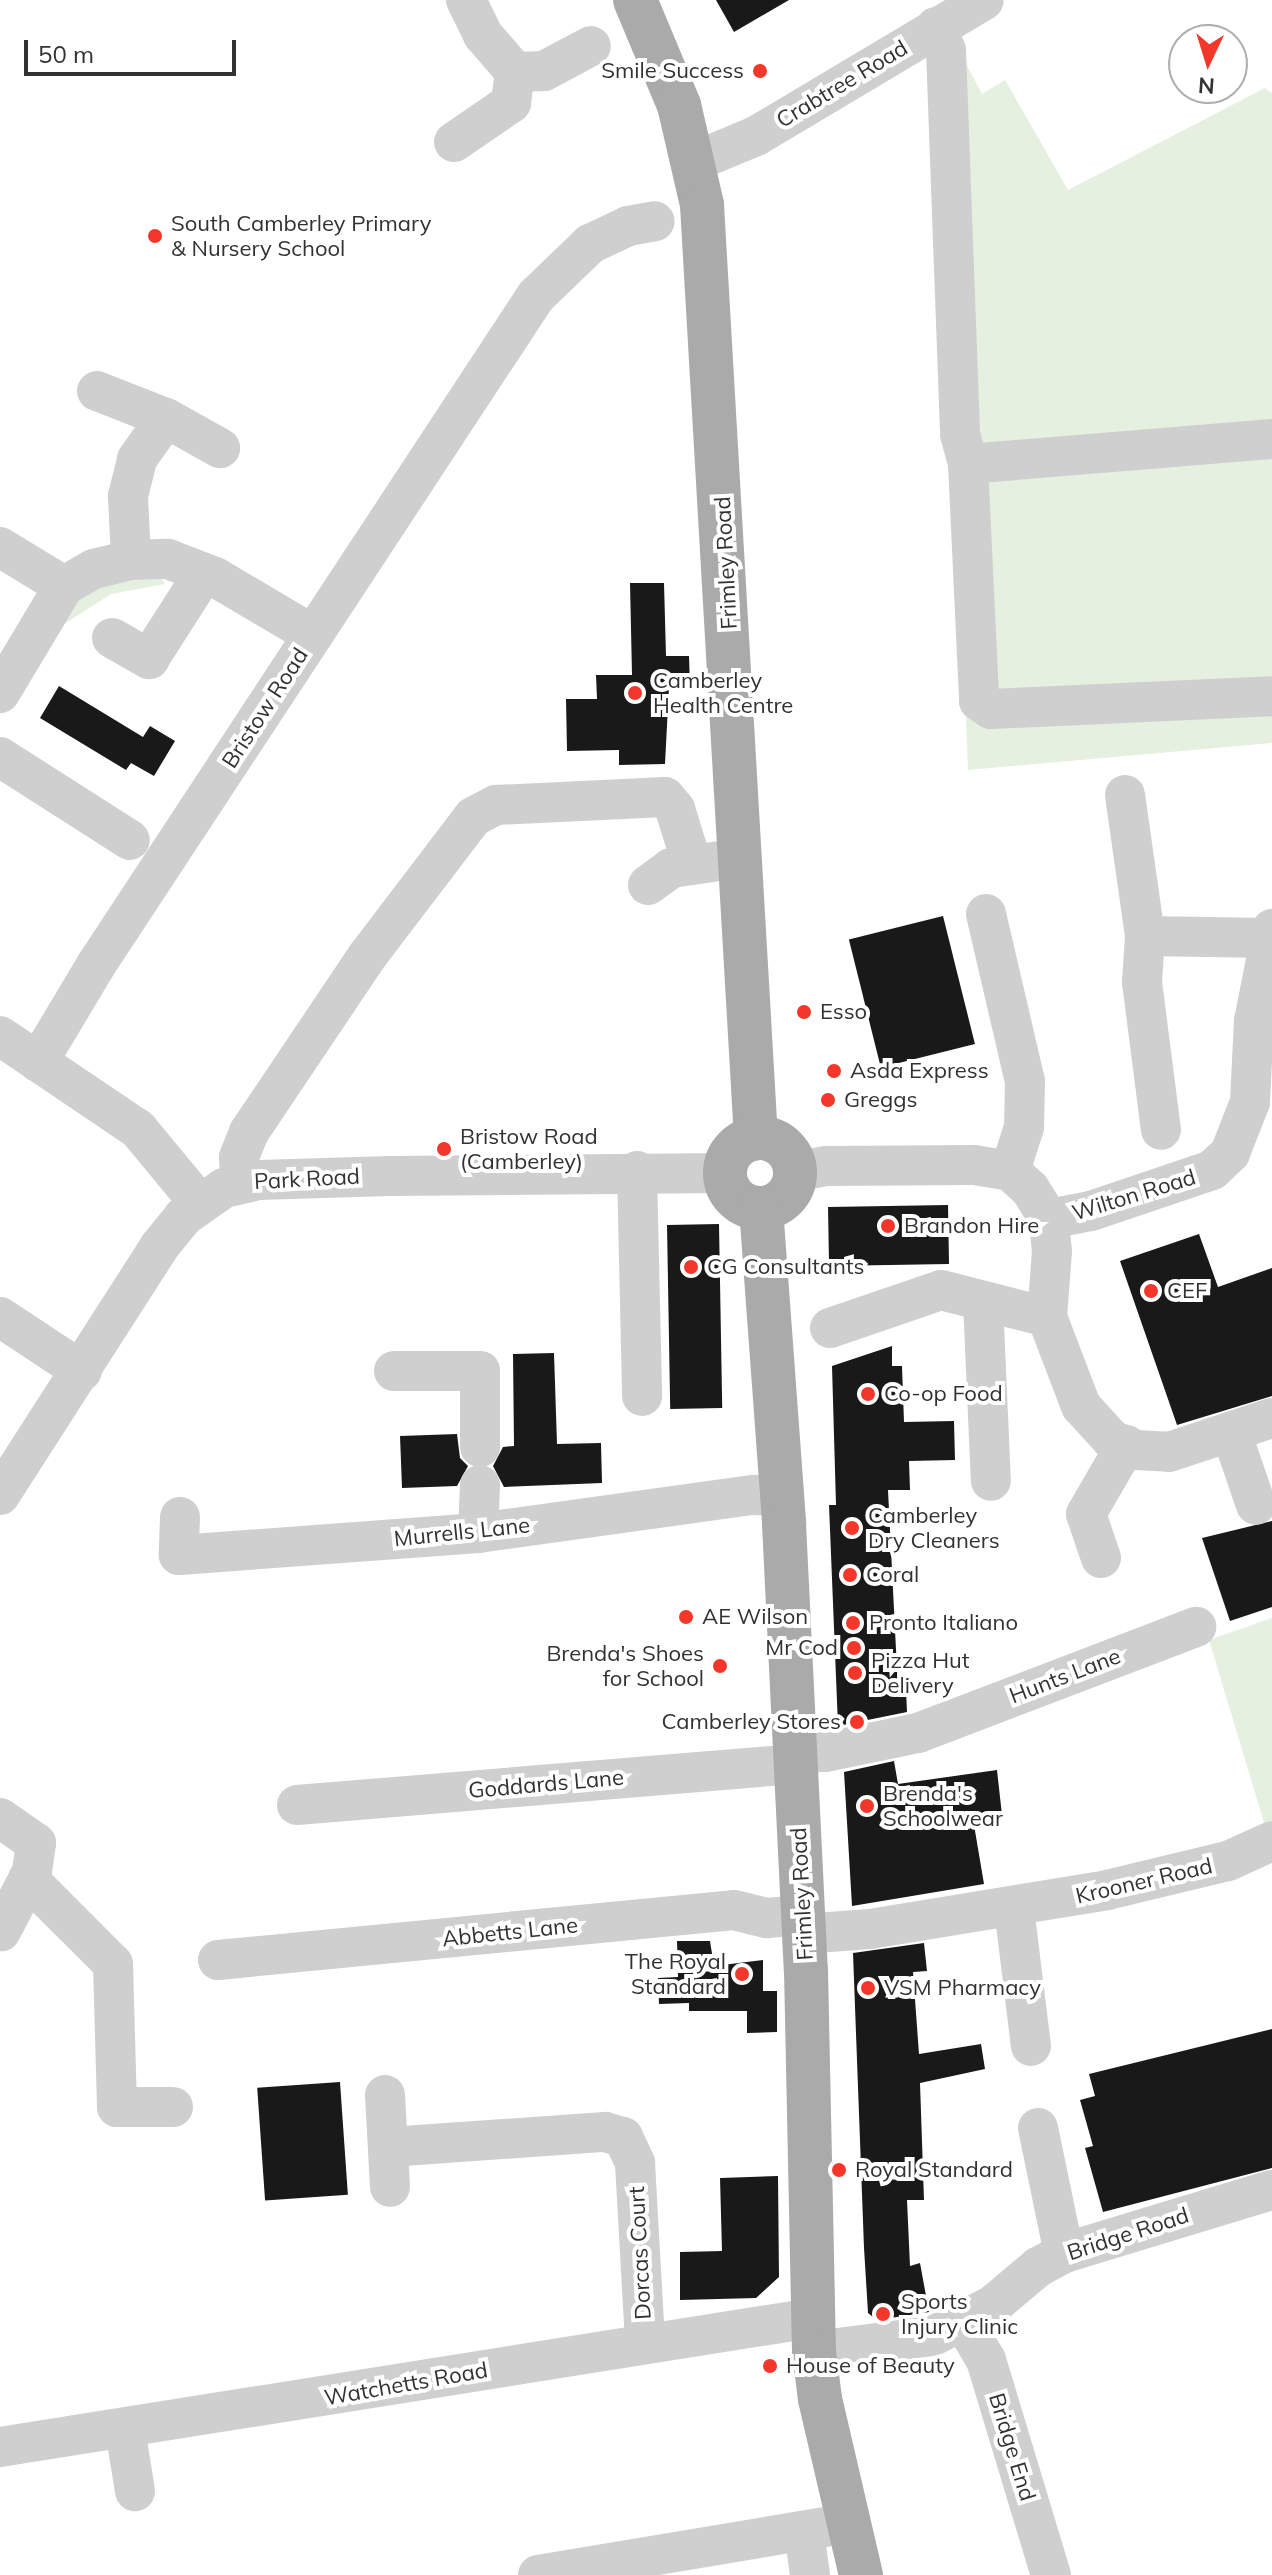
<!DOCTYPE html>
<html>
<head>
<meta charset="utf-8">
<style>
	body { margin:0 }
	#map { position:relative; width:1272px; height:2575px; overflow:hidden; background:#fff; font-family:Mulish,sans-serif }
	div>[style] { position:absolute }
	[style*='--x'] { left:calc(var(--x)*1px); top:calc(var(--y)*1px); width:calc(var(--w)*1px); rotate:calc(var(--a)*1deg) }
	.green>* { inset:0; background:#e6f0e0 }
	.building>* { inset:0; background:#191919; transform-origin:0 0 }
	.minor>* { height:40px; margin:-20px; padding:0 20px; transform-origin:20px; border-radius:20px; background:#cfcfcf }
	.major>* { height:44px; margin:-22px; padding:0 22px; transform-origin:22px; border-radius:22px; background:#aaa }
	.major>.ring { margin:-22px; padding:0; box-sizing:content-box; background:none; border:44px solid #aaa; border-radius:50% }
	.dots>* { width:22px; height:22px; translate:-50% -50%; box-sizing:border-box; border:4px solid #fff; border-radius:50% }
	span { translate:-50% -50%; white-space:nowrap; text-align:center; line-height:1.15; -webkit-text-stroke:8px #fff; paint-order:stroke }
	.poi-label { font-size:22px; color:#323232 }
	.right { translate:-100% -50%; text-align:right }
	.left { translate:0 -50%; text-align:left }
	.street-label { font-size:22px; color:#323232 }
	.north { position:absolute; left:1168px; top:24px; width:80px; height:80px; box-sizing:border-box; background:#fff; border:2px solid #adadad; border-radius:50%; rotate:184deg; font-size:22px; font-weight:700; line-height:32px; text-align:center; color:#323232 }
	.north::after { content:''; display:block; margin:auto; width:28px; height:36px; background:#f3382b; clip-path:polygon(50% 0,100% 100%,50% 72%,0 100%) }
	.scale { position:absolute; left:24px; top:40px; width:212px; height:36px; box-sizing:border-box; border:4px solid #323232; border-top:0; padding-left:10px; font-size:24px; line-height:28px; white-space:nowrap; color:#323232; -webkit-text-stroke:6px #fff; paint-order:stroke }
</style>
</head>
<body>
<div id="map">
	<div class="green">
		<div style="clip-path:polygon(956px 45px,982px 94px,1005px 80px,1068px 190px,1265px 88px,1272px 93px,1272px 743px,968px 770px,940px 56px)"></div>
		<div style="clip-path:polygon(158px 573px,165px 584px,111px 594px,63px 625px,71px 603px,86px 589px)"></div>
		<div style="clip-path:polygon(1272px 1618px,1272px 1849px,1209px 1640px)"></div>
	</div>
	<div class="building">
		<div style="clip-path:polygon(716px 0,789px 0,734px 32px)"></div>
		<div style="clip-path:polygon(630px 583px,664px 583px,666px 656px,689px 656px,690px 687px,669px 687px,665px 764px,619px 765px,619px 750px,567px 751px,566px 699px,597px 699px,596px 675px,632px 675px)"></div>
		<div style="clip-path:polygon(59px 686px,143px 737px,150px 726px,175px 741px,154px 776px,131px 763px,126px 770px,40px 718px)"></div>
		<div style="left:943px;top:916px;width:132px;height:97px;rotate:76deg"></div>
		<div style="left:948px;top:1205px;width:59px;height:120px;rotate:89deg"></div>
		<div style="left:719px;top:1224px;width:184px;height:52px;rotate:89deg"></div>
		<div style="clip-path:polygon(1199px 1234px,1218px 1287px,1272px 1268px,1272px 1396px,1177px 1425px,1120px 1261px)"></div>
		<div style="clip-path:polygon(892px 1346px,892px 1366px,902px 1366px,904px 1422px,954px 1421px,955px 1460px,909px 1461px,910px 1490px,888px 1490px,898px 1689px,906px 1689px,907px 1712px,838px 1726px,829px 1505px,836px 1505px,832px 1366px)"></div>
		<div style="clip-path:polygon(554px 1353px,557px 1444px,601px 1443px,602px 1483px,504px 1487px,493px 1466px,503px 1447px,514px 1446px,513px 1354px)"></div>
		<div style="clip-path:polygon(457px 1434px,460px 1458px,468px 1466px,457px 1486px,402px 1488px,400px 1436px)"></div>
		<div style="clip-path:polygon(1272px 1521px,1272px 1607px,1230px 1621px,1202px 1538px)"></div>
		<div style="clip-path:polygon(894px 1761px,898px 1784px,997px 1770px,1002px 1815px,973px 1819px,984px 1884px,852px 1906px,844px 1772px)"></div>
		<div style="clip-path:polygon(677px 1941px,710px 1941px,714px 1966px,763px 1960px,763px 1991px,777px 1991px,777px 2032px,747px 2033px,747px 2011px,689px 2011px,689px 2003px,659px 2004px,658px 1978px,678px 1977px)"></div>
		<div style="clip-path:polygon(924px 1943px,927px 1971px,913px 1972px,919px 2054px,981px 2044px,985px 2069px,920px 2083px,924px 2200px,907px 2200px,910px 2266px,920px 2263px,929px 2312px,877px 2320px,868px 2313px,864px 2248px,853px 1953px)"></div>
		<div style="clip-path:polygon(1272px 2029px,1272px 2168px,1103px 2212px,1085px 2148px,1093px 2146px,1080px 2100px,1095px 2096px,1089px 2074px)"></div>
		<div style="left:340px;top:2082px;width:113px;height:83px;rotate:86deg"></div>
		<div style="clip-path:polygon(778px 2176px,779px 2277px,756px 2298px,680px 2300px,680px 2252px,722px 2251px,720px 2178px)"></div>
	</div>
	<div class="minor">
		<div style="--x:466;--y:0;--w:39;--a:64"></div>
		<div style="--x:483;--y:35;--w:49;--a:49.1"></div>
		<div style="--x:515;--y:72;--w:29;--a:-2"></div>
		<div style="--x:544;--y:71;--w:53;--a:-28"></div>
		<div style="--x:936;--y:27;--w:25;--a:67"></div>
		<div style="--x:946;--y:50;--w:384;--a:87.9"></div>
		<div style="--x:960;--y:434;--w:31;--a:75"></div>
		<div style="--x:968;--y:464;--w:237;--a:87.3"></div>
		<div style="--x:979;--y:701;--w:14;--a:34"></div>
		<div style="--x:991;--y:709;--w:281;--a:-2.6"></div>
		<div style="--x:454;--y:142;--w:69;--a:-34.4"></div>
		<div style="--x:511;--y:103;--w:31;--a:-83"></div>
		<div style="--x:696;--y:161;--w:65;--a:-22.6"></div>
		<div style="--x:756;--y:136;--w:265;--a:-30.8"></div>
		<div style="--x:97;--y:391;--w:74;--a:21.4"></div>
		<div style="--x:166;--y:418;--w:62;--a:29.1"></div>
		<div style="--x:968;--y:464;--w:305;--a:-4.7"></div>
		<div style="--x:0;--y:547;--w:75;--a:31.4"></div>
		<div style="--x:131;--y:560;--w:64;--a:-92.7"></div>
		<div style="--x:128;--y:496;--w:38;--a:-76"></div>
		<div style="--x:137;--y:459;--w:50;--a:-54.7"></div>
		<div style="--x:112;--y:638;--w:43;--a:29.6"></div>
		<div style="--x:149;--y:659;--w:102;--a:-57.4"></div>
		<div style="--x:0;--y:693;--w:125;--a:-59.1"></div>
		<div style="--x:64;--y:586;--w:34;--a:-30"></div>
		<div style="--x:94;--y:569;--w:38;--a:-14"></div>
		<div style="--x:131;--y:560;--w:37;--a:-2"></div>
		<div style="--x:168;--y:559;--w:50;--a:21"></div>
		<div style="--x:215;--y:577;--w:114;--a:30.6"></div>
		<div style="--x:0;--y:757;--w:154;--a:32.6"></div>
		<div style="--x:1125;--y:795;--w:142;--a:81.9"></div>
		<div style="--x:1145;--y:936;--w:46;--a:93.7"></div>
		<div style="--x:1142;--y:982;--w:149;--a:82.7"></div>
		<div style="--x:648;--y:885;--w:29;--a:-36"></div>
		<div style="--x:671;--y:868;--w:49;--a:-8.3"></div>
		<div style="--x:986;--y:914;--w:171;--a:76.9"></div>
		<div style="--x:1025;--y:1081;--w:46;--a:91.2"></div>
		<div style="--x:1024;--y:1127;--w:46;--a:107.7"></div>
		<div style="--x:1145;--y:936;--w:125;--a:0.9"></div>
		<div style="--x:0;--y:1036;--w:166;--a:34"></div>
		<div style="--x:138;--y:1129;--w:97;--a:50.4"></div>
		<div style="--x:38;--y:1062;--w:113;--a:-59.1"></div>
		<div style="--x:96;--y:965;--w:801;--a:-56.67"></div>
		<div style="--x:536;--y:296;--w:75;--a:-43.9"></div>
		<div style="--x:590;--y:244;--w:42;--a:-25.3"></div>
		<div style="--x:628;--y:226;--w:27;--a:-10"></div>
		<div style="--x:637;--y:1171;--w:225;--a:88.7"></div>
		<div style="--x:795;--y:1172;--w:33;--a:-11"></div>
		<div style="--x:827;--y:1166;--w:147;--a:-0.4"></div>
		<div style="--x:974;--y:1165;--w:36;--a:9"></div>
		<div style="--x:1010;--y:1171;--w:27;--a:42"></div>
		<div style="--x:1030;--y:1189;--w:36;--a:58"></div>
		<div style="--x:1049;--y:1219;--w:32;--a:85"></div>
		<div style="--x:1052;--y:1251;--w:66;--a:94.3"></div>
		<div style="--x:1047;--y:1317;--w:95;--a:69.1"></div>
		<div style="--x:1081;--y:1406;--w:46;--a:47.6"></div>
		<div style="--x:1112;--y:1440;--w:26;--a:23"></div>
		<div style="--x:1136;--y:1450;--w:33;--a:3"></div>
		<div style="--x:1169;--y:1452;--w:108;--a:-18.3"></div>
		<div style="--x:240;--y:1183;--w:26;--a:-92"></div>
		<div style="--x:239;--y:1157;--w:27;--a:-68"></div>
		<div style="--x:249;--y:1132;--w:213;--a:-56.1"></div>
		<div style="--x:368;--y:955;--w:173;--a:-52.7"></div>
		<div style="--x:473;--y:817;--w:26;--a:-28"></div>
		<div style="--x:496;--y:805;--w:169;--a:-2.7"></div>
		<div style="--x:665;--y:797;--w:16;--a:50"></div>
		<div style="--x:675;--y:809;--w:58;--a:72.8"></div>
		<div style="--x:1049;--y:1219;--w:43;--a:-10.8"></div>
		<div style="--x:1091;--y:1211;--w:128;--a:-18.7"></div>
		<div style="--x:1212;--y:1170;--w:25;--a:-43"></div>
		<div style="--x:1230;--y:1153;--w:55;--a:-68.6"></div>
		<div style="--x:1250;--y:1102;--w:81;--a:-87.2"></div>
		<div style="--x:1254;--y:1021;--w:94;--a:-78.9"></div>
		<div style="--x:983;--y:1301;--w:180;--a:87.5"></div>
		<div style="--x:0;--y:1317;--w:98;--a:33.4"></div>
		<div style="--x:830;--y:1328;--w:117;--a:-18.9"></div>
		<div style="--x:941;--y:1290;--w:109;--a:14.3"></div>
		<div style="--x:394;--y:1371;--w:86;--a:0"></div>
		<div style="--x:480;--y:1371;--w:76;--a:90"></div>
		<div style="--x:1231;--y:1432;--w:77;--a:71.1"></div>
		<div style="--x:0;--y:1495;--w:295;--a:-57.3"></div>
		<div style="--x:159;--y:1247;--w:38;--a:-51"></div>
		<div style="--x:183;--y:1217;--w:50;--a:-35.3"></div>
		<div style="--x:224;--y:1188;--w:36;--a:-13"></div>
		<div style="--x:259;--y:1180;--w:131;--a:-1.7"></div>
		<div style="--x:390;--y:1176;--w:336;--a:-0.5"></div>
		<div style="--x:180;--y:1517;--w:38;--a:92"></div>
		<div style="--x:179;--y:1555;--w:300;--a:-4.2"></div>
		<div style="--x:478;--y:1533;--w:278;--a:-7.9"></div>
		<div style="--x:753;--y:1495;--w:29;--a:2"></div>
		<div style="--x:478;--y:1533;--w:48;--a:-87.6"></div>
		<div style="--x:1101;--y:1558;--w:46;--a:-108.8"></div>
		<div style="--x:1086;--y:1514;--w:80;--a:-59.9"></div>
		<div style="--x:794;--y:1753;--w:32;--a:-2"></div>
		<div style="--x:826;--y:1752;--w:94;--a:-11.7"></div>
		<div style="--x:918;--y:1733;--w:298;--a:-20.9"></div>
		<div style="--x:297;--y:1805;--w:500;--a:-4.7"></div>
		<div style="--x:0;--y:1818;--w:44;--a:34.8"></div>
		<div style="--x:36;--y:1843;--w:29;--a:98"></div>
		<div style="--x:32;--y:1872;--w:67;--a:117.7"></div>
		<div style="--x:28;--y:1879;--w:120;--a:45"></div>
		<div style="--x:113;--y:1964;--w:143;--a:88.4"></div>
		<div style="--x:117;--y:2107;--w:56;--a:0"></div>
		<div style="--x:1014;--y:1908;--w:139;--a:83"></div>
		<div style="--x:802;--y:1934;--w:68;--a:-4.2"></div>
		<div style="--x:870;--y:1929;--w:240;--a:-9.3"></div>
		<div style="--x:1107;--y:1890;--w:124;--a:-13.5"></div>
		<div style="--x:1228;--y:1861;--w:48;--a:-24.4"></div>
		<div style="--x:218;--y:1960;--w:518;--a:-5.53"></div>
		<div style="--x:734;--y:1910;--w:34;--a:14"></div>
		<div style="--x:767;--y:1918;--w:34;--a:-5"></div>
		<div style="--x:385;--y:2095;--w:92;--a:86.9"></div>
		<div style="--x:1038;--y:2128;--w:128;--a:78.3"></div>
		<div style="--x:389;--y:2147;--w:217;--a:-4"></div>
		<div style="--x:605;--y:2132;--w:19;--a:16"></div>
		<div style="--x:623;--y:2137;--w:29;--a:65"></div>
		<div style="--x:635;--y:2163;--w:180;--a:86.8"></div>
		<div style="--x:964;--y:2323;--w:43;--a:59.3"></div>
		<div style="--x:986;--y:2360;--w:225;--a:73.2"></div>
		<div style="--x:814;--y:2351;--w:120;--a:-7.2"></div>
		<div style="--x:933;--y:2336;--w:68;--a:-27.3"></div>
		<div style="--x:993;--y:2305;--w:59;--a:-40.2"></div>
		<div style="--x:1038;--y:2267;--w:30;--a:-28"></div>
		<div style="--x:1064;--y:2253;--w:217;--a:-16.9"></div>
		<div style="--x:125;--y:2429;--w:63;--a:80.8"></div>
		<div style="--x:0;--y:2447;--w:822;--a:-9.03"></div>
		<div style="--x:804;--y:2531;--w:44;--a:82.2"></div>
		<div style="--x:538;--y:2575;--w:315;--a:-9.5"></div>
	</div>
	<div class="major">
		<div style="--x:635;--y:0;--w:114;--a:67.3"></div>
		<div style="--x:679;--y:105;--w:103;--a:77"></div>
		<div style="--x:702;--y:205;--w:935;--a:86.69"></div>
		<div class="ring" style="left:725px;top:1138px;width:26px;height:26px"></div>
		<div style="--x:761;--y:1208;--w:317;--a:85.8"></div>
		<div style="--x:784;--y:1524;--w:447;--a:87.2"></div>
		<div style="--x:806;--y:1970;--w:381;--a:88.8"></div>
		<div style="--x:814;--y:2351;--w:48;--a:82.9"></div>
		<div style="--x:820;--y:2399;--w:181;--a:76.9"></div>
	</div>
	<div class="dots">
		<div style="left:760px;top:71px;background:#f3382b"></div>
		<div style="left:155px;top:236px;background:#f3382b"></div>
		<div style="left:635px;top:693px;background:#f3382b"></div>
		<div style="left:804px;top:1012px;background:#f3382b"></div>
		<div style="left:834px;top:1071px;background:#f3382b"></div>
		<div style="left:828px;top:1100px;background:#f3382b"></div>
		<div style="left:444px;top:1149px;background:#f3382b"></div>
		<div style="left:888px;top:1226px;background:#f3382b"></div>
		<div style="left:691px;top:1267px;background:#f3382b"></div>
		<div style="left:1151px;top:1291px;background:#f3382b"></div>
		<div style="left:868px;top:1394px;background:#f3382b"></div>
		<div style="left:852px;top:1528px;background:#f3382b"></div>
		<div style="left:850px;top:1575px;background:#f3382b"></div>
		<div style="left:686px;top:1617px;background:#f3382b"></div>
		<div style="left:853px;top:1623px;background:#f3382b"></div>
		<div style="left:854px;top:1648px;background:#f3382b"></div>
		<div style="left:720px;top:1666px;background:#f3382b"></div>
		<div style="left:855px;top:1673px;background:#f3382b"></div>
		<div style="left:857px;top:1722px;background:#f3382b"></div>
		<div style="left:867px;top:1806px;background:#f3382b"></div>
		<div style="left:742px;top:1974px;background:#f3382b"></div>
		<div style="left:868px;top:1988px;background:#f3382b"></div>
		<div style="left:839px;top:2170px;background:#f3382b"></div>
		<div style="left:883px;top:2314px;background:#f3382b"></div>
		<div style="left:770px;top:2366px;background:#f3382b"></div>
	</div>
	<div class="poi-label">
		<span class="right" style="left:744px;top:71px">Smile Success</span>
		<span class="left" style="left:171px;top:236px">South Camberley Primary<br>&amp; Nursery School</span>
		<span class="left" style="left:653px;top:693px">Camberley<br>Health Centre</span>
		<span class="left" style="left:820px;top:1012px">Esso</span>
		<span class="left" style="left:850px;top:1071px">Asda Express</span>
		<span class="left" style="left:844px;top:1100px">Greggs</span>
		<span class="left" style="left:460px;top:1149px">Bristow Road<br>(Camberley)</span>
		<span class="left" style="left:904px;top:1226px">Brandon Hire</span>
		<span class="left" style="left:707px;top:1267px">CG Consultants</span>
		<span class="left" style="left:1167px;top:1291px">CEF</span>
		<span class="left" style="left:884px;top:1394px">Co-op Food</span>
		<span class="left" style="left:868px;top:1528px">Camberley<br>Dry Cleaners</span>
		<span class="left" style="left:866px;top:1575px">Coral</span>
		<span class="left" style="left:702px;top:1617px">AE Wilson</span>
		<span class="left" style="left:869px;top:1623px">Pronto Italiano</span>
		<span class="right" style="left:838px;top:1648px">Mr Cod</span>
		<span class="right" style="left:704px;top:1666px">Brenda's Shoes<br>for School</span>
		<span class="left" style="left:871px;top:1673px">Pizza Hut<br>Delivery</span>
		<span class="right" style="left:841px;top:1722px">Camberley Stores</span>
		<span class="left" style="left:883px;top:1806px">Brenda's<br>Schoolwear</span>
		<span class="right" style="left:726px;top:1974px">The Royal<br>Standard</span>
		<span class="left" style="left:884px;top:1988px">VSM Pharmacy</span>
		<span class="left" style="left:855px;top:2170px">Royal Standard</span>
		<span class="left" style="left:901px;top:2314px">Sports<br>Injury Clinic</span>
		<span class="left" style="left:786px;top:2366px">House of Beauty</span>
	</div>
	<div class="street-label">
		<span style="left:842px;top:84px;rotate:-31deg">Crabtree Road</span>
		<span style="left:726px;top:563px;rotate:-93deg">Frimley Road</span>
		<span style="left:265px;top:708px;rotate:-57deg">Bristow Road</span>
		<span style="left:307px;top:1179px;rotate:-3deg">Park Road</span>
		<span style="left:1134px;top:1195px;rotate:-17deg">Wilton Road</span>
		<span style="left:462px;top:1532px;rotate:-6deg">Murrells Lane</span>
		<span style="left:1065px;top:1676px;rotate:-21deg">Hunts Lane</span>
		<span style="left:546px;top:1784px;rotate:-5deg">Goddards Lane</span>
		<span style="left:1144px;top:1881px;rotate:-13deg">Krooner Road</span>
		<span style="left:802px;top:1894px;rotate:-93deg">Frimley Road</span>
		<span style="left:510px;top:1932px;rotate:-6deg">Abbetts Lane</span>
		<span style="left:1128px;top:2234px;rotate:-18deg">Bridge Road</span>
		<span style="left:640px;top:2253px;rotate:-93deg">Dorcas Court</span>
		<span style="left:406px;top:2384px;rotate:-10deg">Watchetts Road</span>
		<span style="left:1012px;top:2447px;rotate:73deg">Bridge End</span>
	</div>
	<div class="north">N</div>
	<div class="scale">50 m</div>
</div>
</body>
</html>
